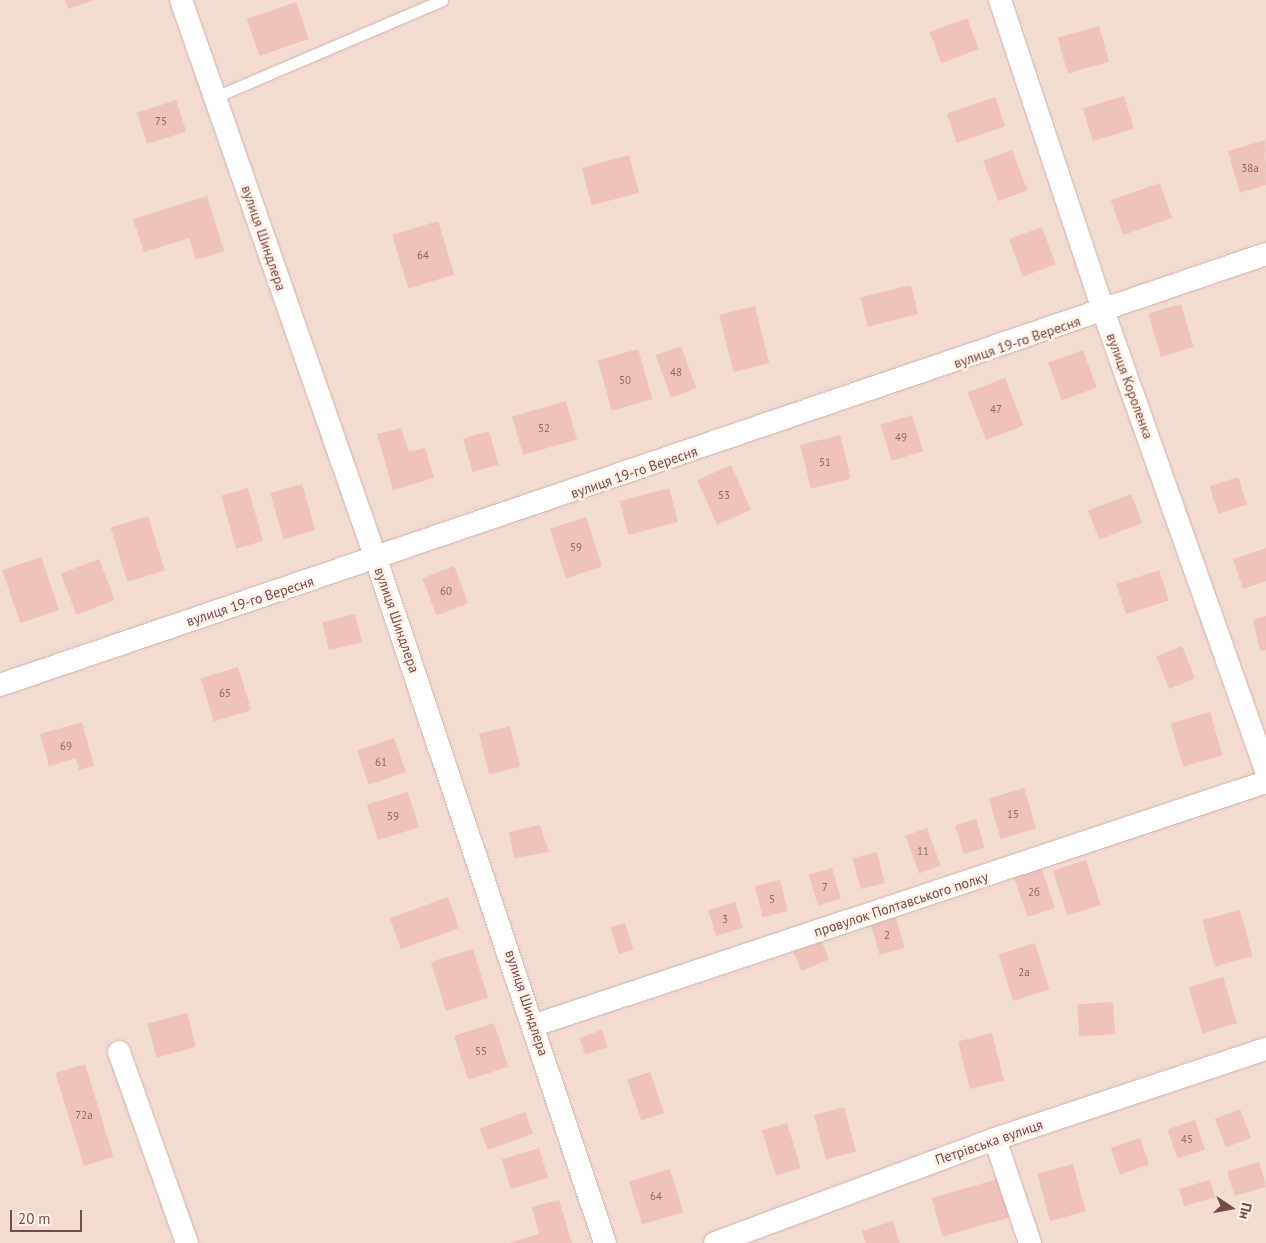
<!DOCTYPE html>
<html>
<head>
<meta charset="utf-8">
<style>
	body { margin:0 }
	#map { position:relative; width:1266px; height:1243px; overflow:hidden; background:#fbebe2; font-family:"PT Sans",sans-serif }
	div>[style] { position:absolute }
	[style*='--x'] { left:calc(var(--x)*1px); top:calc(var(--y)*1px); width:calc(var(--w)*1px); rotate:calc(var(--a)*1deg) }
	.residential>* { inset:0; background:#f2dbd1; transform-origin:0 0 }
	.building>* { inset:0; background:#efc2bb; transform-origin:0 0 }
	.roads { filter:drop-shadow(0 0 1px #ceb3ac) drop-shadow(0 0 1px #ceb3ac) }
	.service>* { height:11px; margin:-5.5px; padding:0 5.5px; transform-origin:5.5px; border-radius:5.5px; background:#fff }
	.minor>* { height:22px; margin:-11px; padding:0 11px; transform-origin:11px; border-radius:11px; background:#fff }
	span { translate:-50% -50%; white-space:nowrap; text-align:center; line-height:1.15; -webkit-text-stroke:5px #fef0e8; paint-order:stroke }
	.number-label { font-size:11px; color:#916b66 }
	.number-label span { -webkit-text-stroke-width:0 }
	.street-label { font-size:14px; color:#724e4a }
	.north { position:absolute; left:1206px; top:1183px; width:50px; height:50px; -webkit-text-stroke:4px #fef0e8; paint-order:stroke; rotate:102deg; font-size:14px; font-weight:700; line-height:20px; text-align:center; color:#724e4a }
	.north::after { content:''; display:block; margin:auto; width:18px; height:22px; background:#724e4a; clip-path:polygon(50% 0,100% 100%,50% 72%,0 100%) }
	.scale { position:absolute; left:10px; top:1210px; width:72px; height:22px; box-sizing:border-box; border:2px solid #724e4a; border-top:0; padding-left:6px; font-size:15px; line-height:18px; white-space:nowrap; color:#724e4a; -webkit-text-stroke:4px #fef0e8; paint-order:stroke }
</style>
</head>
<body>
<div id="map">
	<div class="residential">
		<div style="left:0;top:0;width:1266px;height:1243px"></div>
	</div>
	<div class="building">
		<div style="clip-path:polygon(65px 0,94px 0,68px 9px)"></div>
		<div style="left:296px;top:2px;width:39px;height:52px;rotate:71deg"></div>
		<div style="left:967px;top:18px;width:33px;height:40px;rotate:69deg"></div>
		<div style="left:1099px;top:26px;width:37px;height:43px;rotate:74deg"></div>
		<div style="left:1124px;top:96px;width:34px;height:43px;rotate:73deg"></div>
		<div style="left:995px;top:97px;width:31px;height:51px;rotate:71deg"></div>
		<div style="left:176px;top:100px;width:33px;height:41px;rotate:72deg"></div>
		<div style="clip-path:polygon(1265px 140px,1266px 185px,1240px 193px,1228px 151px)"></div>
		<div style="left:1012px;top:150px;width:43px;height:31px;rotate:69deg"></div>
		<div style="left:629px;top:155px;width:39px;height:49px;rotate:75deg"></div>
		<div style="left:1160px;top:183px;width:37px;height:52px;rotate:71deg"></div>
		<div style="clip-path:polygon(207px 196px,224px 251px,196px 260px,189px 238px,144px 252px,133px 219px)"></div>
		<div style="left:438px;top:221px;width:56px;height:48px;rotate:73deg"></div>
		<div style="left:1042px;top:227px;width:40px;height:35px;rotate:70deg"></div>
		<div style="left:911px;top:285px;width:30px;height:52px;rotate:76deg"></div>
		<div style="left:1181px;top:304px;width:45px;height:34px;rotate:74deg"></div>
		<div style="left:755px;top:306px;width:59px;height:37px;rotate:76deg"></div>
		<div style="left:681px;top:346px;width:45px;height:27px;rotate:70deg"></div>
		<div style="left:638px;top:349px;width:52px;height:42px;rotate:74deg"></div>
		<div style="left:1083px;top:350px;width:40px;height:37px;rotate:70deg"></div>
		<div style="left:1005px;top:378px;width:51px;height:40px;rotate:69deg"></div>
		<div style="left:566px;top:401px;width:40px;height:56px;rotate:74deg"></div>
		<div style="left:912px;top:415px;width:38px;height:33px;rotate:73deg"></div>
		<div style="clip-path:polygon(401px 428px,409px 452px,425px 448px,434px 478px,393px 490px,377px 434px)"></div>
		<div style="left:489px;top:431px;width:35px;height:27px;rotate:74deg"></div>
		<div style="left:840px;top:435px;width:45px;height:41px;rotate:76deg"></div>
		<div style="left:731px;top:465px;width:49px;height:37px;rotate:66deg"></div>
		<div style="left:1238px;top:477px;width:29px;height:30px;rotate:72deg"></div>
		<div style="left:302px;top:484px;width:48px;height:33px;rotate:74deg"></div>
		<div style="left:248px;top:488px;width:55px;height:28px;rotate:74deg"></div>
		<div style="left:669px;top:488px;width:35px;height:51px;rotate:75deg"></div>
		<div style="left:1131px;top:494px;width:31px;height:46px;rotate:69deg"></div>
		<div style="left:148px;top:516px;width:57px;height:39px;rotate:73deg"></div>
		<div style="left:586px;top:517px;width:52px;height:38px;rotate:72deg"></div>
		<div style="clip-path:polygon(1266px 548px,1266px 581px,1243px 589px,1233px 559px)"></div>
		<div style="left:41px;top:557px;width:56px;height:41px;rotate:71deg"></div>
		<div style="left:99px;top:559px;width:44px;height:41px;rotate:69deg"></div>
		<div style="left:454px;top:566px;width:40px;height:34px;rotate:69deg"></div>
		<div style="left:1159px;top:570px;width:32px;height:45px;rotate:72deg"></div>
		<div style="left:355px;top:614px;width:29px;height:34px;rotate:76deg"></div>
		<div style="clip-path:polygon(1266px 616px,1266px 650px,1260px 651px,1253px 620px)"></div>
		<div style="left:1182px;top:646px;width:35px;height:28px;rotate:68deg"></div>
		<div style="left:238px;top:667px;width:45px;height:39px;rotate:73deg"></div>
		<div style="left:1210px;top:712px;width:45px;height:41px;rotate:74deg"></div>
		<div style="clip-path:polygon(82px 722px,94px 766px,79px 770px,76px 758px,49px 766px,40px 734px)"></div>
		<div style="left:510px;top:726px;width:42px;height:32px;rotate:76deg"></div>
		<div style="left:394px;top:738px;width:36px;height:39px;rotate:71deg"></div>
		<div style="left:1024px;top:788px;width:42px;height:37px;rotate:73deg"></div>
		<div style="left:408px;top:792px;width:37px;height:43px;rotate:73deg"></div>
		<div style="left:976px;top:819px;width:30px;height:22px;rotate:73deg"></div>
		<div style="clip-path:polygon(540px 825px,549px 852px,514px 858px,509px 832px)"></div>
		<div style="left:927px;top:828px;width:40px;height:23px;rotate:70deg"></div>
		<div style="left:877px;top:852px;width:32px;height:25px;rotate:76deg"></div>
		<div style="left:1086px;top:860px;width:47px;height:35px;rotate:72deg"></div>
		<div style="left:1041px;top:867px;width:43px;height:29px;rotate:71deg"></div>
		<div style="left:832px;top:868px;width:32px;height:24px;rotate:74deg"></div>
		<div style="left:780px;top:880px;width:32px;height:26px;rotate:76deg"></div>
		<div style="left:448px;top:897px;width:33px;height:62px;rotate:70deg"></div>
		<div style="left:735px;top:902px;width:27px;height:28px;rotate:73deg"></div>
		<div style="left:1240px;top:910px;width:48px;height:39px;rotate:75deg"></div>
		<div style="left:895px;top:914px;width:35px;height:26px;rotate:74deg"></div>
		<div style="left:625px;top:923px;width:28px;height:15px;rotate:73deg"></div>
		<div style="left:820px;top:938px;width:23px;height:30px;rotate:67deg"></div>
		<div style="left:1035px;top:943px;width:49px;height:38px;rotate:73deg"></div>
		<div style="left:473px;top:949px;width:51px;height:44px;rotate:73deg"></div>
		<div style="left:1223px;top:977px;width:48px;height:36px;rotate:73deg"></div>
		<div style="left:1113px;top:1002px;width:32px;height:36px;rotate:86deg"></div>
		<div style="left:187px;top:1013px;width:35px;height:41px;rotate:75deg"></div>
		<div style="left:494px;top:1023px;width:46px;height:42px;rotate:72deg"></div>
		<div style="left:602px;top:1030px;width:18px;height:24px;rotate:71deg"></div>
		<div style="left:992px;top:1033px;width:49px;height:35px;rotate:76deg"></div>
		<div style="left:85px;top:1064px;width:97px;height:31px;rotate:73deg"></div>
		<div style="left:650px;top:1072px;width:43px;height:24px;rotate:71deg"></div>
		<div style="left:844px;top:1107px;width:46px;height:31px;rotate:75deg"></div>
		<div style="left:1240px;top:1109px;width:31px;height:27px;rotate:69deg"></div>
		<div style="left:525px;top:1112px;width:23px;height:48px;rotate:70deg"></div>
		<div style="left:1195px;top:1120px;width:31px;height:29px;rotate:71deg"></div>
		<div style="left:787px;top:1123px;width:47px;height:26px;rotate:73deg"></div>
		<div style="left:1140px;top:1138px;width:28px;height:31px;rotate:71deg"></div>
		<div style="left:539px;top:1148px;width:31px;height:39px;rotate:73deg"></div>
		<div style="left:1259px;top:1162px;width:26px;height:33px;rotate:74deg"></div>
		<div style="left:1073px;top:1164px;width:49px;height:37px;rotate:75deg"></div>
		<div style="left:670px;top:1169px;width:45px;height:43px;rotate:73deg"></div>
		<div style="left:998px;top:1179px;width:40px;height:69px;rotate:74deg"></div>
		<div style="left:1210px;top:1180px;width:18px;height:32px;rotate:74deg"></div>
		<div style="clip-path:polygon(559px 1200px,572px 1243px,509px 1243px,539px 1234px,532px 1207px)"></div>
		<div style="clip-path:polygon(893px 1221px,900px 1243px,866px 1243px,862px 1231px)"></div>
	</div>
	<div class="roads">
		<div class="service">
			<div style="--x:215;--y:97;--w:247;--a:-23.1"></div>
		</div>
		<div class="minor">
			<div style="--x:181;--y:0;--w:592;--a:70.77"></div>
			<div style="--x:376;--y:559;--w:721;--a:71.49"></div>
			<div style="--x:1000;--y:0;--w:330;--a:71.6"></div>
			<div style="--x:1104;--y:313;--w:485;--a:70.5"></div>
			<div style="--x:0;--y:685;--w:1337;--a:-18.8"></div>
			<div style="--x:535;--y:1025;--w:770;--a:-18.39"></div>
			<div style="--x:119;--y:1052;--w:203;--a:70.4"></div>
			<div style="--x:995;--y:1139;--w:110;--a:71.4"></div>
			<div style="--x:715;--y:1243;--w:299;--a:-20.4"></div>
			<div style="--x:995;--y:1139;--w:286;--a:-18.4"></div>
		</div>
	</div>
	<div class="number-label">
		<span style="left:161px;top:121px">75</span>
		<span style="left:1250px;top:168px">38а</span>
		<span style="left:423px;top:255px">64</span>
		<span style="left:676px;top:372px">48</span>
		<span style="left:625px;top:380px">50</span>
		<span style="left:996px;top:409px">47</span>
		<span style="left:544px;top:428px">52</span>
		<span style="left:901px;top:437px">49</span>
		<span style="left:825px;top:462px">51</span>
		<span style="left:724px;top:495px">53</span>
		<span style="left:576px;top:547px">59</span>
		<span style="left:446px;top:591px">60</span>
		<span style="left:225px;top:693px">65</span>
		<span style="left:66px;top:746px">69</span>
		<span style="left:381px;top:762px">61</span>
		<span style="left:1013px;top:814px">15</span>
		<span style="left:393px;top:816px">59</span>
		<span style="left:923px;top:851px">11</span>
		<span style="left:825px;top:887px">7</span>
		<span style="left:1034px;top:892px">2б</span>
		<span style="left:772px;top:899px">5</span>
		<span style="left:725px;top:919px">3</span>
		<span style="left:887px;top:935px">2</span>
		<span style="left:1024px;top:972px">2а</span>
		<span style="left:481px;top:1051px">55</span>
		<span style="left:84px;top:1115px">72а</span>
		<span style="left:1187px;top:1139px">45</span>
		<span style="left:656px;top:1196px">64</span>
	</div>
	<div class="street-label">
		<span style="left:264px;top:238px;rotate:71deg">вулиця Шиндлера</span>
		<span style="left:1017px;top:342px;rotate:-19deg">вулиця 19-го Вересня</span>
		<span style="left:1130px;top:386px;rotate:70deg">вулиця Короленка</span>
		<span style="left:634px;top:472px;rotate:-19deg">вулиця 19-го Вересня</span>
		<span style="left:250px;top:601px;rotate:-18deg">вулиця 19-го Вересня</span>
		<span style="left:397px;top:620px;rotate:71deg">вулиця Шиндлера</span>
		<span style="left:901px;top:904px;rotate:-18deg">провулок Полтавського полку</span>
		<span style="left:527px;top:1003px;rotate:72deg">вулиця Шиндлера</span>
		<span style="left:989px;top:1142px;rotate:-19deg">Петрівська вулиця</span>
	</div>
	<div class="north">Пн</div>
	<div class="scale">20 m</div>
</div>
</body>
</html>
